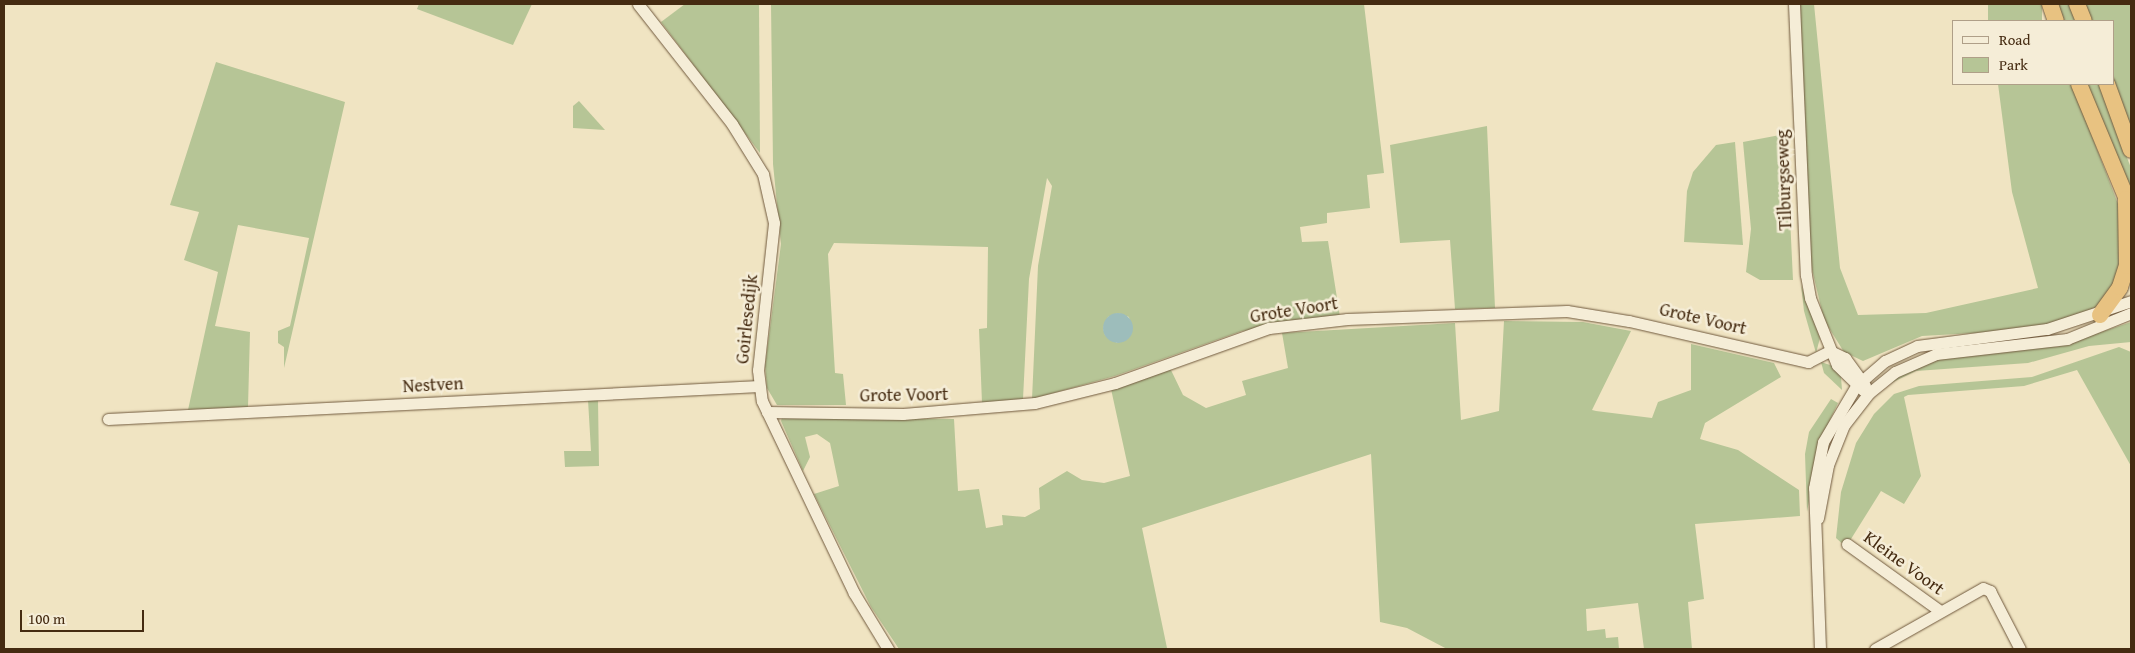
<!DOCTYPE html>
<html>
<head>
<meta charset="utf-8">
<style>
	body { margin:0 }
	#map { position:relative; width:2135px; height:653px; overflow:hidden; background:#f0e4c2; font-family:"Gentium Book Plus",serif }
	div>[style] { position:absolute }
	[style*='--x'] { left:calc(var(--x)*1px); top:calc(var(--y)*1px); width:calc(var(--w)*1px); rotate:calc(var(--a)*1deg) }
	.green>* { inset:0; background:#b6c596; transform-origin:0 0 }
	.water>* { inset:0; background:#9dbdbb }
	.round { border-radius:50% }
	.roads { filter:drop-shadow(0 0 1px #70593d) drop-shadow(0 0 1px #70593d) }
	.minor>* { height:11px; margin:-5.5px; padding:0 5.5px; transform-origin:5.5px; border-radius:5.5px; background:#f5edd7 }
	.highway>* { height:16px; margin:-8px; padding:0 8px; transform-origin:8px; border-radius:8px; background:#e8c281 }
	span { translate:-50% -50%; white-space:nowrap; text-align:center; line-height:1.15; -webkit-text-stroke:5px #f5edd7; paint-order:stroke }
	.street-label { font-size:18px; color:#452b11 }
	.frame { position:absolute; inset:0; border:5px solid #452b11; pointer-events:none }
	.legend { position:absolute; left:1952px; top:20px; width:162px; height:65px; box-sizing:border-box; background:#f5edd7; border:1px solid #af9f88; margin:0; padding:6px 9px; list-style:none; font-size:15px; color:#452b11 }
	.legend li { display:flex; align-items:center; gap:10px; height:25px }
	.legend b { width:25px; border:1px solid #af9f88 }
	.scale { position:absolute; left:20px; top:610px; width:124px; height:22px; box-sizing:border-box; border:2px solid #452b11; border-top:0; padding-left:6px; font-size:15px; line-height:18px; white-space:nowrap; color:#452b11; -webkit-text-stroke:4px #f5edd7; paint-order:stroke }
</style>
</head>
<body>
<div id="map">
	<div class="green">
		<div style="clip-path:polygon(419px 4px,532px 4px,513px 45px,417px 9px)"></div>
		<div style="clip-path:polygon(685px 4px,759px 4px,760px 153px,661px 22px)"></div>
		<div style="clip-path:polygon(evenodd,771px 4px,1364px 4px,1384px 173px,1367px 175px,1370px 208px,1327px 213px,1327px 223px,1300px 227px,1302px 242px,1328px 241px,1340px 317px,1242px 331px,1115px 376px,1032px 399px,1038px 266px,1052px 186px,1047px 178px,1029px 279px,1023px 399px,982px 403px,979px 329px,987px 328px,988px 247px,834px 243px,828px 254px,835px 373px,843px 374px,846px 405px,777px 405px,767px 388px,765px 366px,781px 244px,773px 164px,771px 4px,1118px 313px,1129px 317px,1132px 333px,1117px 343px,1105px 335px,1103px 328px,1108px 317px,1118px 313px)"></div>
		<div style="clip-path:polygon(1800px 4px,1814px 4px,1840px 268px,1858px 315px,1926px 313px,2038px 288px,2012px 192px,1998px 84px,2072px 84px,2123px 217px,2117px 286px,2096px 311px,2028px 330px,1922px 336px,1863px 361px,1844px 352px,1824px 320px,1811px 265px)"></div>
		<div style="left:1988px;top:4px;width:54px;height:17px"></div>
		<div style="clip-path:polygon(2056px 4px,2070px 4px,2076px 21px,2062px 21px)"></div>
		<div style="clip-path:polygon(2084px 4px,2131px 4px,2131px 140px,2114px 84px,2114px 21px,2090px 21px)"></div>
		<div style="clip-path:polygon(216px 62px,345px 102px,284px 368px,284px 347px,278px 343px,278px 331px,290px 326px,309px 238px,238px 225px,215px 326px,250px 332px,248px 407px,188px 410px,218px 272px,184px 260px,199px 212px,170px 205px)"></div>
		<div style="clip-path:polygon(2085px 84px,2099px 84px,2131px 168px,2131px 193px)"></div>
		<div style="clip-path:polygon(579px 101px,605px 130px,573px 128px,573px 106px)"></div>
		<div style="clip-path:polygon(1487px 126px,1495px 308px,1455px 309px,1450px 240px,1400px 243px,1390px 145px)"></div>
		<div style="clip-path:polygon(1786px 134px,1793px 280px,1760px 280px,1746px 272px,1751px 229px,1743px 142px)"></div>
		<div style="clip-path:polygon(1735px 142px,1743px 245px,1684px 242px,1687px 191px,1693px 172px,1716px 145px)"></div>
		<div style="clip-path:polygon(1801px 285px,1820px 338px,1816px 353px,1804px 311px)"></div>
		<div style="clip-path:polygon(1504px 321px,1583px 322px,1631px 331px,1592px 410px,1596px 411px,1652px 418px,1658px 402px,1691px 390px,1691px 344px,1774px 363px,1781px 377px,1705px 423px,1700px 439px,1738px 450px,1799px 490px,1800px 516px,1695px 524px,1704px 599px,1688px 602px,1692px 649px,1644px 649px,1638px 603px,1586px 609px,1587px 631px,1605px 629px,1606px 638px,1618px 637px,1619px 649px,1447px 649px,1407px 628px,1380px 622px,1371px 454px,1142px 528px,1167px 648px,899px 649px,871px 607px,814px 494px,839px 486px,830px 443px,817px 434px,805px 437px,810px 457px,803px 471px,781px 421px,782px 417px,954px 419px,958px 491px,979px 489px,986px 528px,1003px 525px,1002px 515px,1025px 517px,1040px 509px,1039px 488px,1067px 471px,1082px 480px,1104px 483px,1130px 476px,1111px 389px,1170px 368px,1183px 395px,1206px 408px,1246px 395px,1242px 381px,1288px 368px,1282px 333px,1455px 323px,1461px 420px,1499px 411px)"></div>
		<div style="clip-path:polygon(2131px 322px,2131px 342px,2089px 346px,2028px 363px,1916px 371px,1885px 386px,1923px 361px,2031px 346px,2056px 347px)"></div>
		<div style="clip-path:polygon(2119px 347px,2131px 352px,2131px 466px,2077px 370px,2024px 386px,1908px 395px,1904px 397px,1921px 476px,1904px 504px,1881px 491px,1846px 547px,1836px 538px,1841px 492px,1856px 443px,1874px 414px,1894px 394px,1919px 386px,2032px 377px)"></div>
		<div style="clip-path:polygon(1821px 362px,1833px 366px,1841px 377px,1842px 390px,1824px 373px)"></div>
		<div style="clip-path:polygon(1831px 399px,1838px 403px,1820px 441px,1807px 512px,1805px 454px,1809px 432px)"></div>
		<div style="clip-path:polygon(588px 400px,598px 400px,599px 466px,565px 467px,564px 451px,591px 451px)"></div>
	</div>
	<div class="water">
		<div class="round" style="left:1103px;top:313px;width:30px;height:30px"></div>
	</div>
	<div class="roads">
		<div class="minor">
			<div style="--x:638;--y:4;--w:152;--a:51.9"></div>
			<div style="--x:732;--y:124;--w:59;--a:58.2"></div>
			<div style="--x:763;--y:174;--w:50;--a:77.3"></div>
			<div style="--x:774;--y:223;--w:148;--a:96.2"></div>
			<div style="--x:758;--y:370;--w:31;--a:83"></div>
			<div style="--x:762;--y:401;--w:213;--a:64.4"></div>
			<div style="--x:854;--y:593;--w:66;--a:58.7"></div>
			<div style="--x:1794;--y:4;--w:271;--a:87.5"></div>
			<div style="--x:1806;--y:275;--w:23;--a:80"></div>
			<div style="--x:1810;--y:298;--w:72;--a:68.1"></div>
			<div style="--x:1837;--y:365;--w:36;--a:44"></div>
			<div style="--x:1830;--y:351;--w:17;--a:25"></div>
			<div style="--x:1845;--y:358;--w:34;--a:54"></div>
			<div style="--x:767;--y:412;--w:136;--a:0.8"></div>
			<div style="--x:903;--y:414;--w:132;--a:-4.8"></div>
			<div style="--x:1035;--y:403;--w:82;--a:-14"></div>
			<div style="--x:1115;--y:383;--w:164;--a:-19.7"></div>
			<div style="--x:1269;--y:328;--w:79;--a:-6.6"></div>
			<div style="--x:1347;--y:319;--w:220;--a:-2.1"></div>
			<div style="--x:1567;--y:311;--w:63;--a:9.2"></div>
			<div style="--x:1629;--y:321;--w:184;--a:12.9"></div>
			<div style="--x:1808;--y:362;--w:25;--a:-27"></div>
			<div style="--x:108;--y:419;--w:652;--a:-2.9"></div>
			<div style="--x:1818;--y:518;--w:54;--a:-79.3"></div>
			<div style="--x:1828;--y:465;--w:43;--a:-68.2"></div>
			<div style="--x:1844;--y:425;--w:41;--a:-52"></div>
			<div style="--x:1869;--y:393;--w:33;--a:-39"></div>
			<div style="--x:1895;--y:372;--w:45;--a:-23.7"></div>
			<div style="--x:1936;--y:354;--w:132;--a:-6.5"></div>
			<div style="--x:2067;--y:339;--w:69;--a:-22.1"></div>
			<div style="--x:1847;--y:544;--w:113;--a:35.7"></div>
			<div style="--x:1820;--y:649;--w:161;--a:-92.1"></div>
			<div style="--x:1814;--y:488;--w:47;--a:-78.9"></div>
			<div style="--x:1823;--y:442;--w:65;--a:-59.5"></div>
			<div style="--x:1856;--y:386;--w:38;--a:-41"></div>
			<div style="--x:1885;--y:361;--w:35;--a:-25"></div>
			<div style="--x:1917;--y:346;--w:131;--a:-7.5"></div>
			<div style="--x:2047;--y:329;--w:89;--a:-18.4"></div>
			<div style="--x:1875;--y:649;--w:124;--a:-29.5"></div>
			<div style="--x:1983;--y:588;--w:8;--a:23"></div>
			<div style="--x:1990;--y:591;--w:65;--a:62.7"></div>
		</div>
		<div class="highway">
			<div style="--x:2050;--y:4;--w:18;--a:71"></div>
			<div style="--x:2077;--y:4;--w:18;--a:68"></div>
			<div style="--x:2079;--y:84;--w:135;--a:67.4"></div>
			<div style="--x:2107;--y:84;--w:70;--a:70"></div>
			<div style="--x:2100;--y:315;--w:34;--a:-54"></div>
			<div style="--x:2120;--y:287;--w:22;--a:-72"></div>
			<div style="--x:2127;--y:266;--w:67;--a:-90.9"></div>
		</div>
	</div>
	<div class="street-label">
		<span style="left:1784px;top:180px;rotate:-92deg">Tilburgseweg</span>
		<span style="left:1294px;top:310px;rotate:-9deg">Grote Voort</span>
		<span style="left:747px;top:319px;rotate:-84deg">Goirlesedijk</span>
		<span style="left:1703px;top:319px;rotate:13deg">Grote Voort</span>
		<span style="left:433px;top:385px;rotate:-3deg">Nestven</span>
		<span style="left:904px;top:395px;rotate:-1deg">Grote Voort</span>
		<span style="left:1904px;top:563px;rotate:36deg">Kleine Voort</span>
	</div>
	<div class="frame"></div>
	<ul class="legend">
	<li><b style="height:6px;background:#f5edd7"></b>Road</li>
	<li><b style="height:14px;background:#b6c596"></b>Park</li>
	</ul>
	<div class="scale">100 m</div>
</div>
</body>
</html>
